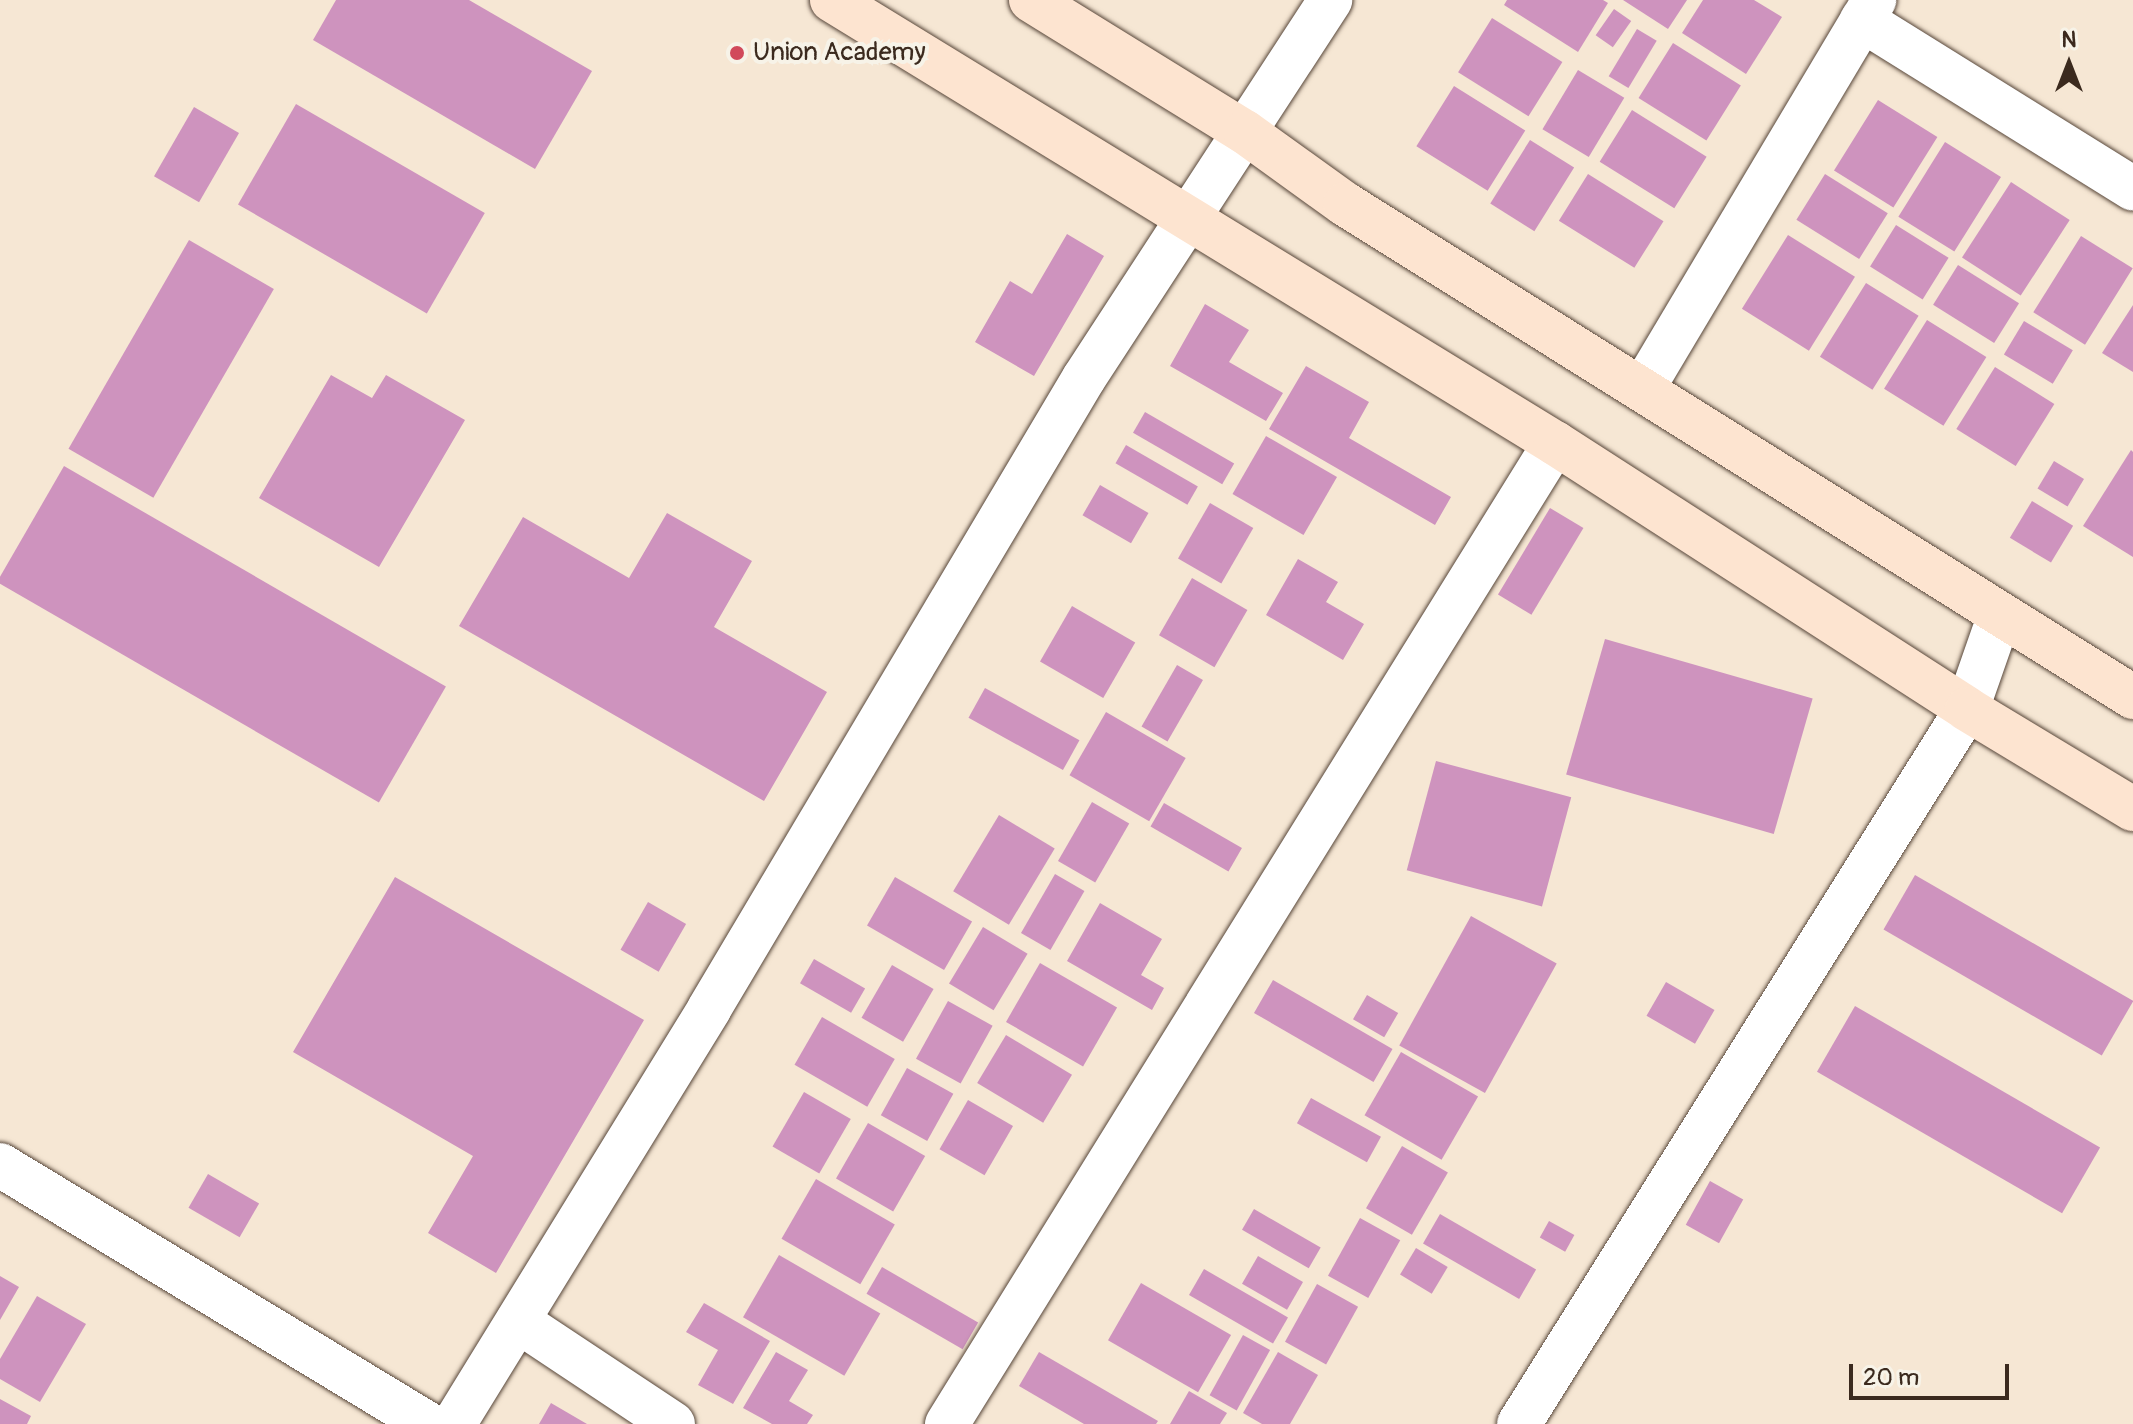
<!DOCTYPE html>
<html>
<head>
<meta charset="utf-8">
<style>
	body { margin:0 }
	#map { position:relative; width:2133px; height:1424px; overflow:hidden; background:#f6e7d4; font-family:Pangolin,sans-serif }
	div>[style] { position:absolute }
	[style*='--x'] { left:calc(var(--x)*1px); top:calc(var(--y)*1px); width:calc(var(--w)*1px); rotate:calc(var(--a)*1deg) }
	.building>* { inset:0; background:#ce93be; transform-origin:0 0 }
	.roads { filter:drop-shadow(0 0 2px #574639) drop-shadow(0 0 2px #574639) }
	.street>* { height:44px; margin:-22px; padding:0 22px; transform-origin:22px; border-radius:22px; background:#fff }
	.secondary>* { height:44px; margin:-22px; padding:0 22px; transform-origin:22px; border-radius:22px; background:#fde4d0 }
	.dots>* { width:22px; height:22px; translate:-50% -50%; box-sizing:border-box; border:4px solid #f7f3e8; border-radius:50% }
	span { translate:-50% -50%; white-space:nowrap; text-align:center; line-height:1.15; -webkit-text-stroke:8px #f7f3e8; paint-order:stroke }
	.poi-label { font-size:26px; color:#3b2a1e }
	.left { translate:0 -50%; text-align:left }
	.north { position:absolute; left:2029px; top:24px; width:80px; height:80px; -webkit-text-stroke:6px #f7f3e8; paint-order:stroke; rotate:0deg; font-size:22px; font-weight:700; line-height:32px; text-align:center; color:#3b2a1e }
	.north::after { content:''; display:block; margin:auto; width:28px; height:36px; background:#3b2a1e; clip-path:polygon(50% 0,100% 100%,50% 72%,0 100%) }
	.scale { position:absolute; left:1849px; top:1364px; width:160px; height:36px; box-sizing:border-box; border:4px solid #3b2a1e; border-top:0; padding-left:10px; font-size:24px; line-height:28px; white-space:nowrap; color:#3b2a1e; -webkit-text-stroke:6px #f7f3e8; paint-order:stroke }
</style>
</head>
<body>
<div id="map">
	<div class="building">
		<div style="clip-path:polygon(336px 0,469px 0,592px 71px,535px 169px,313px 40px)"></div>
		<div style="clip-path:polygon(1507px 0,1603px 0,1608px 3px,1578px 52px,1504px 5px)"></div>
		<div style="clip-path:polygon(1623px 0,1687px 0,1668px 29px)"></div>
		<div style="clip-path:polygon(1703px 0,1754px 0,1782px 17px,1746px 74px,1682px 33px)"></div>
		<div style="left:1614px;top:9px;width:21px;height:32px;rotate:35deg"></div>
		<div style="left:1492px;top:18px;width:83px;height:64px;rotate:32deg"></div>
		<div style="left:1637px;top:29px;width:23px;height:55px;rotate:31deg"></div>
		<div style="left:1673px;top:43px;width:80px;height:65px;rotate:32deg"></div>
		<div style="left:1578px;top:70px;width:54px;height:69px;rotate:31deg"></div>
		<div style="left:1454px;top:86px;width:84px;height:71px;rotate:32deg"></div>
		<div style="left:1878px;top:100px;width:70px;height:83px;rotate:32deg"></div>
		<div style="left:296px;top:104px;width:218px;height:116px;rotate:30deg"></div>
		<div style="left:194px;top:107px;width:52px;height:80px;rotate:30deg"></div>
		<div style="left:1632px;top:110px;width:88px;height:61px;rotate:32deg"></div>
		<div style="left:1530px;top:140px;width:52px;height:75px;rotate:32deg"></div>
		<div style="left:1945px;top:142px;width:66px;height:88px;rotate:32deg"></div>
		<div style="left:1588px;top:174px;width:89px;height:55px;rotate:32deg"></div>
		<div style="left:1825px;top:174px;width:74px;height:54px;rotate:32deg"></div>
		<div style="left:2011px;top:182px;width:70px;height:90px;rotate:33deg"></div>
		<div style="left:1896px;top:225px;width:62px;height:49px;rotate:32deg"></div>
		<div style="clip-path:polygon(1067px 234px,1104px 256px,1034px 376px,975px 342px,1010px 281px,1032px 294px)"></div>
		<div style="left:1788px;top:235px;width:79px;height:87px;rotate:32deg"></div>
		<div style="left:2081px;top:236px;width:61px;height:90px;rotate:32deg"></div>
		<div style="left:189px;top:240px;width:98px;height:241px;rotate:30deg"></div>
		<div style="left:1958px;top:265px;width:72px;height:47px;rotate:32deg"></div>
		<div style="left:1866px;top:283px;width:62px;height:87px;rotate:32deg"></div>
		<div style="clip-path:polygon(1205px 304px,1249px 330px,1229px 362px,1283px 393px,1266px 421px,1170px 366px)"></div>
		<div style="clip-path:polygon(2133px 305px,2133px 372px,2102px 353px)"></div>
		<div style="left:1927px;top:320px;width:70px;height:81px;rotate:32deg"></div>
		<div style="left:2024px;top:321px;width:57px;height:39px;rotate:31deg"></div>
		<div style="clip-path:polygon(1306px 366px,1369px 402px,1349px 438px,1451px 497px,1435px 525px,1269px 429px)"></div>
		<div style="left:1995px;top:367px;width:70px;height:73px;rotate:32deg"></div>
		<div style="clip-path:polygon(331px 375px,372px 398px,386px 375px,465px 420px,379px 567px,259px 498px)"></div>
		<div style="left:1145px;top:412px;width:103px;height:24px;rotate:30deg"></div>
		<div style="left:1266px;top:436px;width:82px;height:67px;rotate:30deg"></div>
		<div style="left:1126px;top:445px;width:83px;height:21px;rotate:30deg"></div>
		<div style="clip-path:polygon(2131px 450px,2133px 452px,2133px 557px,2083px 526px)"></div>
		<div style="left:2054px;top:461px;width:35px;height:32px;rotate:31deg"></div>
		<div style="left:64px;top:466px;width:441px;height:134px;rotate:30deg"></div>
		<div style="left:1100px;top:485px;width:56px;height:35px;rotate:30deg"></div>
		<div style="left:2032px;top:501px;width:48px;height:43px;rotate:31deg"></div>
		<div style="left:1210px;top:503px;width:50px;height:64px;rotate:30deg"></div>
		<div style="left:1550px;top:508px;width:39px;height:101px;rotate:31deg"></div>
		<div style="clip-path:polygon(667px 513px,752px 561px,714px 627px,827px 692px,764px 801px,459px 626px,523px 517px,629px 578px)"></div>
		<div style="clip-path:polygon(1298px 559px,1338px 582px,1326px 602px,1364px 624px,1343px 660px,1266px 615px)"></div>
		<div style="left:1192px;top:578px;width:64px;height:66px;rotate:30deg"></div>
		<div style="left:1072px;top:606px;width:73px;height:64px;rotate:30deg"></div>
		<div style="left:1605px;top:639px;width:216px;height:141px;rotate:16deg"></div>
		<div style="left:1177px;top:665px;width:30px;height:71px;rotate:30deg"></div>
		<div style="left:985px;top:688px;width:108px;height:34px;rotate:29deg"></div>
		<div style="left:1106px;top:712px;width:92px;height:73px;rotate:30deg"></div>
		<div style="left:1436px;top:761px;width:140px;height:113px;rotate:15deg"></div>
		<div style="left:1092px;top:802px;width:43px;height:68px;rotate:30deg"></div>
		<div style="left:1164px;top:803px;width:90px;height:27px;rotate:30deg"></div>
		<div style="left:999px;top:815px;width:65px;height:89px;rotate:31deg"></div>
		<div style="left:1055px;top:874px;width:34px;height:68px;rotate:30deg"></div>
		<div style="left:1915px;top:875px;width:252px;height:63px;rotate:30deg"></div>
		<div style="clip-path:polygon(395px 877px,644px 1020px,496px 1273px,428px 1233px,473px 1156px,293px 1052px)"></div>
		<div style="left:895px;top:877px;width:89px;height:56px;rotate:30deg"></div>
		<div style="left:648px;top:902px;width:44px;height:55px;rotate:30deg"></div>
		<div style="clip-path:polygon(1100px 903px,1162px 939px,1141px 975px,1164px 988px,1152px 1010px,1067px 961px)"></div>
		<div style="left:1471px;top:916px;width:98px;height:148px;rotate:29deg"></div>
		<div style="left:983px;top:927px;width:52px;height:66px;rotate:31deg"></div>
		<div style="left:814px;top:959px;width:59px;height:28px;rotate:30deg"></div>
		<div style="left:1040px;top:963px;width:89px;height:68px;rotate:30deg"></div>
		<div style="left:892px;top:965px;width:48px;height:61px;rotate:30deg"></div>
		<div style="left:1273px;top:980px;width:138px;height:38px;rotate:30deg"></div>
		<div style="left:1666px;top:982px;width:56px;height:39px;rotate:30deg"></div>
		<div style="left:1367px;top:995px;width:36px;height:28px;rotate:30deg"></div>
		<div style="left:948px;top:1001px;width:51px;height:66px;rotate:29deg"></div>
		<div style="left:1855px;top:1006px;width:283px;height:76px;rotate:30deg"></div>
		<div style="left:822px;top:1017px;width:84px;height:55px;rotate:30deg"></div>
		<div style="left:1006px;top:1035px;width:77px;height:56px;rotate:31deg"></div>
		<div style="left:1401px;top:1052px;width:89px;height:73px;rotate:30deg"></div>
		<div style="left:907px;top:1068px;width:53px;height:54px;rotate:29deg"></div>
		<div style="left:804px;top:1092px;width:54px;height:63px;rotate:30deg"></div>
		<div style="left:1311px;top:1098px;width:80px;height:29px;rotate:29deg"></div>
		<div style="left:968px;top:1100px;width:52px;height:57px;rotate:30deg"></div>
		<div style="left:868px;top:1123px;width:66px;height:64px;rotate:30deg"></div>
		<div style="left:1402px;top:1146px;width:53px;height:72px;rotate:30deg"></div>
		<div style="left:208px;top:1174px;width:59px;height:39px;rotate:30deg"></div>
		<div style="left:816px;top:1179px;width:91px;height:69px;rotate:30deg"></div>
		<div style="left:1710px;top:1181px;width:38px;height:50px;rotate:29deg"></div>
		<div style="left:1254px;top:1209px;width:77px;height:24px;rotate:30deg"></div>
		<div style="left:1440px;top:1214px;width:111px;height:34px;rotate:30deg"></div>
		<div style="left:1360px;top:1218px;width:46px;height:66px;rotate:29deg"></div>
		<div style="left:1549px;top:1221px;width:29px;height:19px;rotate:29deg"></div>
		<div style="left:1416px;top:1248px;width:37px;height:31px;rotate:31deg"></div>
		<div style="left:779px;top:1255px;width:117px;height:72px;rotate:30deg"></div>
		<div style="left:1258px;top:1256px;width:52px;height:32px;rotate:30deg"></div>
		<div style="left:882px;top:1267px;width:111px;height:31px;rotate:30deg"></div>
		<div style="left:1204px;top:1269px;width:97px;height:30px;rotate:30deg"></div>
		<div style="clip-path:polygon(0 1276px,19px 1287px,0 1320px)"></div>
		<div style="left:1141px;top:1283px;width:104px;height:66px;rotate:30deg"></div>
		<div style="left:1317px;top:1284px;width:47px;height:66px;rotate:29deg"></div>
		<div style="clip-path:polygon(37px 1296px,86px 1324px,40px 1402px,0 1379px,0 1359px)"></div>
		<div style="clip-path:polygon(704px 1303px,770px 1341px,733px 1404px,698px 1385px,718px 1350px,686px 1332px)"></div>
		<div style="left:1243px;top:1335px;width:31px;height:69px;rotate:29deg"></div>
		<div style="clip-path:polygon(776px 1352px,808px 1370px,789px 1401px,813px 1415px,807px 1424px,772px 1424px,743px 1408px)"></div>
		<div style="clip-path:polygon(1039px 1352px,1158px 1421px,1156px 1424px,1084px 1424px,1019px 1386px)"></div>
		<div style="clip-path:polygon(1278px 1352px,1318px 1375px,1290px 1424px,1262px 1424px,1243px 1413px)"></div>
		<div style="clip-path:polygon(1189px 1391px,1227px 1413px,1220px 1424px,1170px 1424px)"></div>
		<div style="clip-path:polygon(0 1399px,31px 1416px,27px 1424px,0 1424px)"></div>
		<div style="clip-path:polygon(551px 1403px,587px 1424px,539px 1424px)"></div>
	</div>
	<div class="roads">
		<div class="street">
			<div style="--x:1862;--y:20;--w:319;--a:31.9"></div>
			<div style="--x:1643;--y:388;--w:452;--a:-59.2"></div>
			<div style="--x:0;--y:1165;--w:500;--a:31.18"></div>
			<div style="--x:518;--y:1321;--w:186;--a:33.6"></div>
			<div style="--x:454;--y:1424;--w:487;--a:-58.4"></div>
			<div style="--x:709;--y:1009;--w:734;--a:-59.28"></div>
			<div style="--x:1084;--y:378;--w:451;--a:-56.9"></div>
			<div style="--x:947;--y:1424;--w:1154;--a:-58.21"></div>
			<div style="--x:1519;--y:1424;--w:844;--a:-57.93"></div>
			<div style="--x:1967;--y:709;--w:97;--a:-70.8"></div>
		</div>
		<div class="secondary">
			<div style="--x:832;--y:0;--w:848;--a:31.5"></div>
			<div style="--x:1555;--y:443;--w:490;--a:32.8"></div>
			<div style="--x:1967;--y:709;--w:194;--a:31.1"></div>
			<div style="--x:1031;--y:0;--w:251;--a:31.7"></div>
			<div style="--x:1245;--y:132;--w:123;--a:35.8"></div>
			<div style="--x:1345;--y:204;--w:930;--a:32.03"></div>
		</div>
	</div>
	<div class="dots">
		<div style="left:737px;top:53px;background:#d1495b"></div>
	</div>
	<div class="poi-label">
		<span class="left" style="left:753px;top:53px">Union Academy</span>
	</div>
	<div class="north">N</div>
	<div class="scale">20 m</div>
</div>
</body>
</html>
